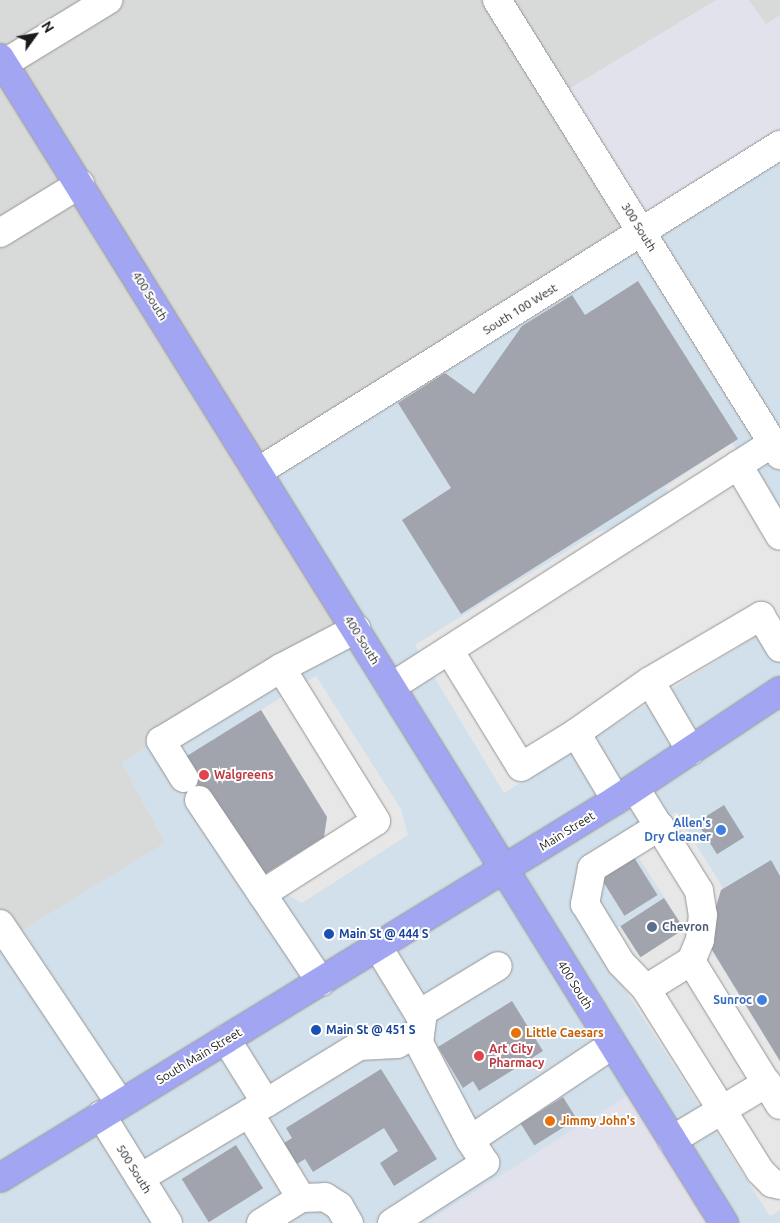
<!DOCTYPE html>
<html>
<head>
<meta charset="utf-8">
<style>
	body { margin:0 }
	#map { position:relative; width:780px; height:1223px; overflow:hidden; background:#e2e2ec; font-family:Ubuntu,sans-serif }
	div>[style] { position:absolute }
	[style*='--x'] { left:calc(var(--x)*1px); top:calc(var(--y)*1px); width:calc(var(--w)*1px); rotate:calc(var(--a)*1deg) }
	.residential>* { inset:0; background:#d8d9d9 }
	.commercial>* { inset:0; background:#d2e0eb }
	.parking>* { inset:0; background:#e7e7e7 }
	.building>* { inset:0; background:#a1a4ad; transform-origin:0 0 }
	.roads { filter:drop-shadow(0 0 1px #959595) drop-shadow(0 0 1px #959595) }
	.minor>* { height:28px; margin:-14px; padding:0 14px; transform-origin:14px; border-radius:14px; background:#fff }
	.major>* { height:28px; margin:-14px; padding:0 14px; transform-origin:14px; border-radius:14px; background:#a2a5f1 }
	.dots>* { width:14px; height:14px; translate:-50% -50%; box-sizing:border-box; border:2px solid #fff; border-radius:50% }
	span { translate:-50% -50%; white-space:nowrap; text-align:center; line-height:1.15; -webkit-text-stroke:4px #fff; paint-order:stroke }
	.street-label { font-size:12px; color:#1b1b1b }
	.health-label { font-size:12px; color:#be3a42; font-weight:700 }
	.left { translate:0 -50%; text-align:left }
	.shop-label { font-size:12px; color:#366cbe; font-weight:700 }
	.right { translate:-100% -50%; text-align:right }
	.service-label { font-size:12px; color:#4e5e75; font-weight:700 }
	.transit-label { font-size:12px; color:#164399; font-weight:700 }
	.food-label { font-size:12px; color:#c56008; font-weight:700 }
	.north { position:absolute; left:10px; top:10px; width:50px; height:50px; -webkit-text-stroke:4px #fff; paint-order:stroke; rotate:58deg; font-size:14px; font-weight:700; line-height:20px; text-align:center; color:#1b1b1b }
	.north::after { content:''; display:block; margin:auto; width:18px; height:22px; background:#1b1b1b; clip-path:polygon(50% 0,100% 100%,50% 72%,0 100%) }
</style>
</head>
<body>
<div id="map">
	<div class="residential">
		<div style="clip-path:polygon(0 0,716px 0,557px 96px,642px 233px,350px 621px,122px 763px,165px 843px,0 944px)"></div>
		<div style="clip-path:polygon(749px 0,780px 0,780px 15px,766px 24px)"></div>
	</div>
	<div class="commercial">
		<div style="clip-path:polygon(780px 145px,780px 1223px,724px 1223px,639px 1088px,425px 1223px,0 1223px,0 944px,165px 843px,122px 763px,350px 621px,259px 471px)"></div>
	</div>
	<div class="parking">
		<div style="clip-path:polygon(732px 443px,780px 516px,780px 621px,504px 793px,415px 645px,597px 532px,622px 526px,671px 496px,665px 487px)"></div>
		<div style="clip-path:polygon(316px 676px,401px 809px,408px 835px,302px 903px,257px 879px,324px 837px,327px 817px,261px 710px)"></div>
		<div style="clip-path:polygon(676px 812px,723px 888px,706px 941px,780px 1062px,780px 1210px,770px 1216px,594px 941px,620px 926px,639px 956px,684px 929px,629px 842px)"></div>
	</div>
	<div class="building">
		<div style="clip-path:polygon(638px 281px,738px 439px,461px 614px,402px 520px,451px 488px,398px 403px,445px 373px,474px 394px,522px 326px,572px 295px,585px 315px)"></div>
		<div style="clip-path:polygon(261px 710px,327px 817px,324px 837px,257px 879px,182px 759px)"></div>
		<div style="left:724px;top:805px;width:38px;height:32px;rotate:58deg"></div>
		<div style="left:630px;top:851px;width:52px;height:39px;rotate:58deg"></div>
		<div style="clip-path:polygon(771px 860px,780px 876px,780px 1061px,706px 940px,721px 890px)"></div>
		<div style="left:664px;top:898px;width:37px;height:52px;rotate:57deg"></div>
		<div style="clip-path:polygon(512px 1001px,543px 1051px,479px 1091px,473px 1081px,463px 1088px,438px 1047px)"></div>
		<div style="clip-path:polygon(381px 1069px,437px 1159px,394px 1186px,380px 1163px,398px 1151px,384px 1128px,313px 1172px,305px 1159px,297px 1164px,284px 1143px,292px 1138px,286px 1128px)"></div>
		<div style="left:563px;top:1097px;width:26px;height:50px;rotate:58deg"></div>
		<div style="left:236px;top:1145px;width:51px;height:64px;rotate:58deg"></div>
	</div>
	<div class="roads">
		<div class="minor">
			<div style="--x:497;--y:0;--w:536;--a:58.12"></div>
			<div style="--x:0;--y:66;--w:127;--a:-31.4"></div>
			<div style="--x:0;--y:233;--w:94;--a:-31.5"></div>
			<div style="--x:738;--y:465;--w:82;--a:59.4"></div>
			<div style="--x:259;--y:471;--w:615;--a:-32.04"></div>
			<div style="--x:449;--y:650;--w:137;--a:58.4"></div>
			<div style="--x:521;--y:767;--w:65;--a:-31.7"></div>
			<div style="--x:576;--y:733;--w:78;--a:59.2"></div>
			<div style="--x:391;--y:687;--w:453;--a:-32.6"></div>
			<div style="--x:576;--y:733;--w:90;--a:-35.1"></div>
			<div style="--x:691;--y:751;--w:81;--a:-120.4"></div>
			<div style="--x:650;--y:681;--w:129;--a:-30.4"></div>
			<div style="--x:761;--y:616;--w:37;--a:59"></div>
			<div style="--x:184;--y:778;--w:44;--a:-121.9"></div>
			<div style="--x:161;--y:741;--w:140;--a:-31.3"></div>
			<div style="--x:635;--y:788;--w:121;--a:58.1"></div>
			<div style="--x:699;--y:891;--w:24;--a:81"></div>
			<div style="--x:703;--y:915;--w:25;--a:97"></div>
			<div style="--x:700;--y:940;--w:23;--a:113"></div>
			<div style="--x:691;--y:961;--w:53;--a:148.1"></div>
			<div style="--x:199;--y:800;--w:113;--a:56.2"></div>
			<div style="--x:660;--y:826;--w:80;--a:148.3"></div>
			<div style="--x:592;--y:868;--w:37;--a:101"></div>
			<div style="--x:585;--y:904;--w:69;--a:58.6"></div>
			<div style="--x:621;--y:963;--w:36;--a:46"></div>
			<div style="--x:646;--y:989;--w:215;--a:57.9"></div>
			<div style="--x:760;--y:1171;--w:17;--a:45"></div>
			<div style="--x:772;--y:1183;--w:8;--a:14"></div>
			<div style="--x:0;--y:924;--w:216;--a:56.2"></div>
			<div style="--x:378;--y:947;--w:84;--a:58.6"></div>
			<div style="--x:422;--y:1019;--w:24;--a:97"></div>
			<div style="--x:419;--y:1043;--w:110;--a:62.3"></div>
			<div style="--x:470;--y:1140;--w:171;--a:-33.8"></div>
			<div style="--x:691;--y:961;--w:169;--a:58.3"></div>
			<div style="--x:321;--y:982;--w:106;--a:-123.8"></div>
			<div style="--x:262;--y:894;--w:135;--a:-32.6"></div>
			<div style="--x:376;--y:821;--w:180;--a:-121.8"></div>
			<div style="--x:281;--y:668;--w:85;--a:-27.5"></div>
			<div style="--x:419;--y:1014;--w:92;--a:-31.3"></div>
			<div style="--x:226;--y:1039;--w:75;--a:58"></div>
			<div style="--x:266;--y:1103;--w:109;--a:-31.5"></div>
			<div style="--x:359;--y:1046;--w:38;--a:-3"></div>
			<div style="--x:397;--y:1044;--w:26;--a:-28"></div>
			<div style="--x:249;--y:1113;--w:100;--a:58.5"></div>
			<div style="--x:101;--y:1115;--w:127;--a:58.2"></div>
			<div style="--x:672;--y:1140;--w:111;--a:-31"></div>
			<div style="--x:140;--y:1178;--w:147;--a:-30.8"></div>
			<div style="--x:261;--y:1223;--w:47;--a:-32"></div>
			<div style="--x:301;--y:1198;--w:24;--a:-2"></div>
			<div style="--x:325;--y:1197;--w:17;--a:33"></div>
			<div style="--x:339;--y:1206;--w:20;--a:60"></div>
			<div style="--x:392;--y:1223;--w:111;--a:-32.8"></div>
			<div style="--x:485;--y:1163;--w:27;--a:-123"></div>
		</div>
		<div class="major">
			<div style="--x:0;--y:58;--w:1372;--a:58.14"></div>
			<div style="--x:0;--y:1178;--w:723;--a:-31.53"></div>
			<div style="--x:616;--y:800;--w:197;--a:-33.6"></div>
		</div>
	</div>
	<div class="dots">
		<div style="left:204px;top:775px;background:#e0444e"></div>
		<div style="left:721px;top:830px;background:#3f7fe0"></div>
		<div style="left:652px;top:927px;background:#5c6f8a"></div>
		<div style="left:329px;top:934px;background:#1a4fb4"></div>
		<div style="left:762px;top:1000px;background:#3f7fe0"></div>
		<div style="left:316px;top:1030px;background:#1a4fb4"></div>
		<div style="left:516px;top:1033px;background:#e8710a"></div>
		<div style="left:479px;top:1056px;background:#e0444e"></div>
		<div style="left:550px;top:1121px;background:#e8710a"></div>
	</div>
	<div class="street-label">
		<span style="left:639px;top:227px;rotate:58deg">300 South</span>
		<span style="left:150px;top:296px;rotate:58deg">400 South</span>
		<span style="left:520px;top:309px;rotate:-32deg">South 100 West</span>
		<span style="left:362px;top:640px;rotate:58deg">400 South</span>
		<span style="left:567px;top:831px;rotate:-32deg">Main Street</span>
		<span style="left:575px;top:985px;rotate:58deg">400 South</span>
		<span style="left:199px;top:1056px;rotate:-31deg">South Main Street</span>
		<span style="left:134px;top:1169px;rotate:58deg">500 South</span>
	</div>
	<div class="health-label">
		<span class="left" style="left:214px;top:775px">Walgreens</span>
		<span class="left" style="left:489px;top:1056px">Art City<br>Pharmacy</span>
	</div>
	<div class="shop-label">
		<span class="right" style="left:711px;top:830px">Allen's<br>Dry Cleaner</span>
		<span class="right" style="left:752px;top:1000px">Sunroc</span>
	</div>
	<div class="service-label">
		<span class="left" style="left:662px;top:927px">Chevron</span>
	</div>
	<div class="transit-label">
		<span class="left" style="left:339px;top:934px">Main St @ 444 S</span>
		<span class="left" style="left:326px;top:1030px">Main St @ 451 S</span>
	</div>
	<div class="food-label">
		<span class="left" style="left:526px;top:1033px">Little Caesars</span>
		<span class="left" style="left:560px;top:1121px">Jimmy John's</span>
	</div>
	<div class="north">N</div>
</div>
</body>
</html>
